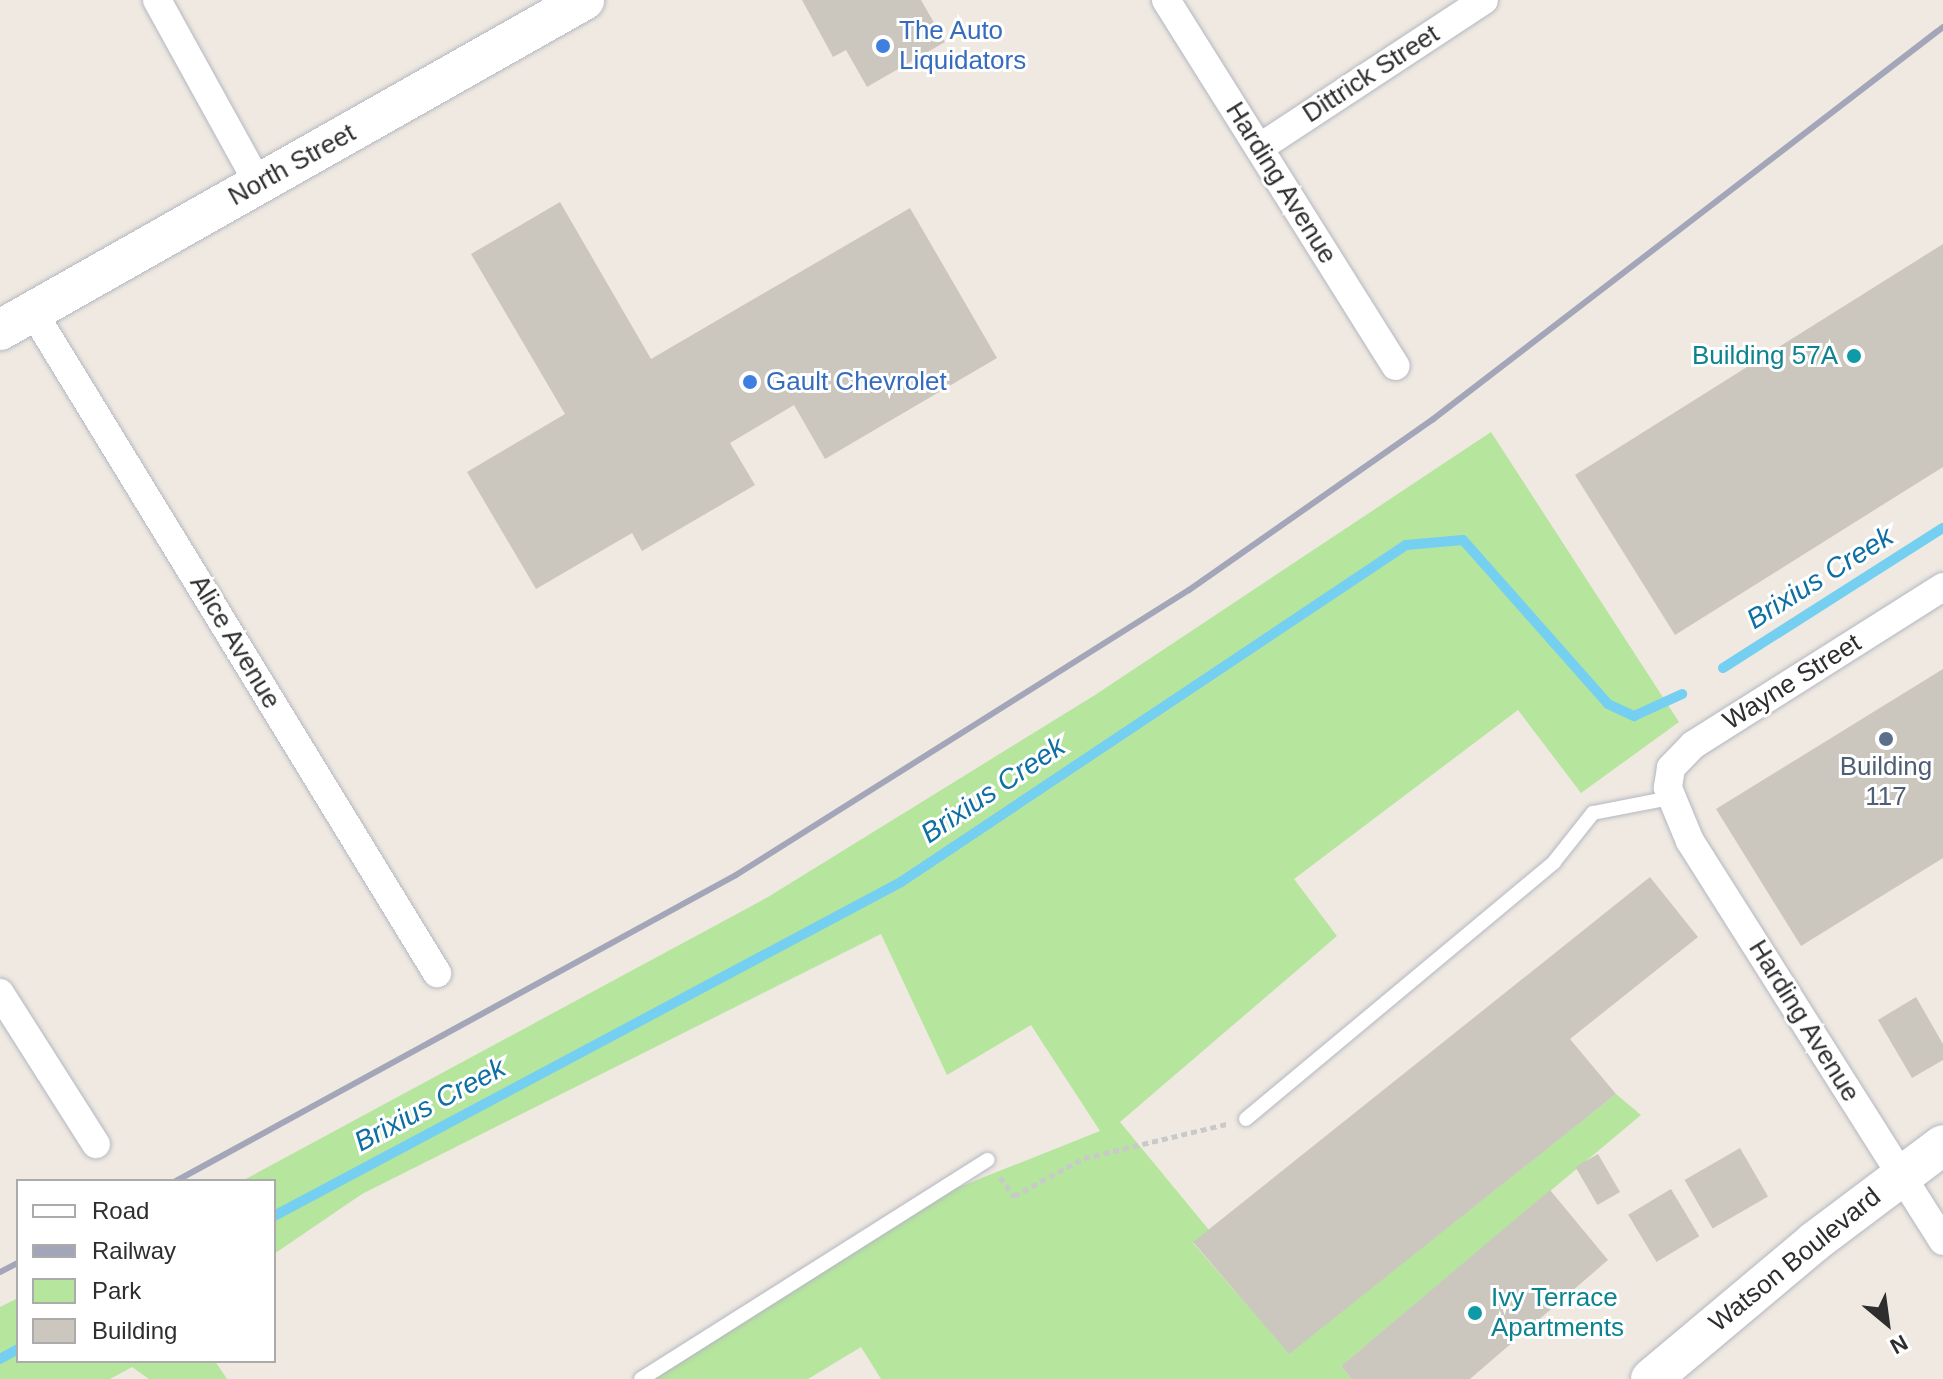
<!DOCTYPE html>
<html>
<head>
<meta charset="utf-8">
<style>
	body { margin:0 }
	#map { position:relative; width:1943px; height:1379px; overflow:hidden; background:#efe9e1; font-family:Helvetica,sans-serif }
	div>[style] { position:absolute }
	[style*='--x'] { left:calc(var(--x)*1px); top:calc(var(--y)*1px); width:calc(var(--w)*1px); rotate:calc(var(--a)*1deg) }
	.green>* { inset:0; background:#b6e59e }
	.stream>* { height:10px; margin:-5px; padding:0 5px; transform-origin:5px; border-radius:5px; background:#75cff0 }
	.building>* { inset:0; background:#cbc7bf; transform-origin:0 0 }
	.path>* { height:5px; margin-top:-2.5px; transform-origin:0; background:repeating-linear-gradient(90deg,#c9c9c9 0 6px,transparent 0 10px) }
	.roads { filter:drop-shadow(0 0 2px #b4b7c1) drop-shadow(0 0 2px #b4b7c1) }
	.lane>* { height:14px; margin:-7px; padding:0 7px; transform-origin:7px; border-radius:7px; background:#fff }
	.street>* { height:28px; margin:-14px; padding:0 14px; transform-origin:14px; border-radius:14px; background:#fff }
	.secondary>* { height:40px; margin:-20px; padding:0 20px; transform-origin:20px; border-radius:20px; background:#fff }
	.rail>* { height:6px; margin:-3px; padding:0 3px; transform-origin:3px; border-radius:3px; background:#a3a6b8 }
	.dots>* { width:22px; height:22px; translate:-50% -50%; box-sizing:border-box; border:4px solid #fff; border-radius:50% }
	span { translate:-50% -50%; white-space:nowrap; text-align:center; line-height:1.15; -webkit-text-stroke:6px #fff; paint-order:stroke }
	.shop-label { font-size:26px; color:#366cbe }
	.left { translate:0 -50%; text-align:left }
	.street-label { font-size:26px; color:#2e2e2e }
	.culture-label { font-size:26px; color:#0d838f }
	.right { translate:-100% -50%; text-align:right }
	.service-label { font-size:26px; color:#4e5e75 }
	.water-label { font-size:28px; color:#0d6fa3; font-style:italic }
	.legend { position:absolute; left:16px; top:1179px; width:260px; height:184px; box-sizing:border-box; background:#fff; border:2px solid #ababab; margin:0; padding:10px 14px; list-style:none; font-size:24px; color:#2e2e2e }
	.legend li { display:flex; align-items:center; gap:16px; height:40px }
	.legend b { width:40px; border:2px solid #ababab }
	.north { position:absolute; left:1847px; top:1283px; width:80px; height:80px; -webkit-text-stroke:6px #fff; paint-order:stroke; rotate:151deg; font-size:22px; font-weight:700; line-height:32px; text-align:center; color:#2e2e2e }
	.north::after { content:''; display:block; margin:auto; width:28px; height:36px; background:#2e2e2e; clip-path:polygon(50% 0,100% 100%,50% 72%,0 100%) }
</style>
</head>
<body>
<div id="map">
	<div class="green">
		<div style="clip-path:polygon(1491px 432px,1679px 722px,1581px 793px,1518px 710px,1294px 879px,1337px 936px,1120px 1122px,1209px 1230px,1193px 1243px,1289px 1353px,1616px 1094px,1641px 1115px,1341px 1366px,1352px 1379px,881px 1379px,861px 1347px,808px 1379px,651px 1379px,919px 1203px,1100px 1131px,1031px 1025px,947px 1075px,881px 934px,362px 1194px,274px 1254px,274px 1181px,242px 1181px,768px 897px,1095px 695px)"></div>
		<div style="clip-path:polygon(18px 1298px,18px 1361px,215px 1361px,227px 1379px,149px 1379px,132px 1367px,110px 1379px,0 1379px,0 1307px)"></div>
	</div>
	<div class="stream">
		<div style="--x:1723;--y:668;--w:261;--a:-32.5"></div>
		<div style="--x:274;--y:1216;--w:710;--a:-28.04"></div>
		<div style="--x:901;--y:882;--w:607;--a:-33.72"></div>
		<div style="--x:1406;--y:545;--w:57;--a:-5"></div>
		<div style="--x:1463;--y:540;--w:219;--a:48.5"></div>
		<div style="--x:1608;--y:704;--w:29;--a:25"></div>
		<div style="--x:1634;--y:716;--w:53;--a:-24.6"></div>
		<div style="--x:0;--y:1359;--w:21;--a:-29"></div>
	</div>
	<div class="building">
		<div style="clip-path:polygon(802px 0,921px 0,945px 42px,867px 87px,846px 50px,833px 57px)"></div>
		<div style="clip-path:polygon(560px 202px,651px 359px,910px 208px,997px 358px,825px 459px,794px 405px,730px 443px,755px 485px,642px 551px,632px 533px,536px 589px,467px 472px,565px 414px,471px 254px)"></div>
		<div style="clip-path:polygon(1943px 244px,1943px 467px,1675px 635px,1575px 475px)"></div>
		<div style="clip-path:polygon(1943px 669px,1943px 858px,1801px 946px,1716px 809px)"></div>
		<div style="clip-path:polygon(1650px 877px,1698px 937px,1570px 1039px,1616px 1094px,1289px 1354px,1193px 1242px)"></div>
		<div style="clip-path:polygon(1916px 997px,1943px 1044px,1943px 1060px,1912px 1078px,1878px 1020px)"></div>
		<div style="left:1740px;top:1148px;width:56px;height:64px;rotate:60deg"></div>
		<div style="left:1598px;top:1154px;width:44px;height:26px;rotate:60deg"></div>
		<div style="left:1671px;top:1189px;width:55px;height:50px;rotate:59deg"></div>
		<div style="clip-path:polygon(1550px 1190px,1608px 1260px,1470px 1379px,1352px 1379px,1341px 1366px)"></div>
	</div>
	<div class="path">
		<div style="--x:1000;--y:1177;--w:24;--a:54"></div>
		<div style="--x:1014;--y:1196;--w:80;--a:-28.5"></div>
		<div style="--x:1084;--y:1158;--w:147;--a:-13.4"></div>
	</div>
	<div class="roads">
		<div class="lane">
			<div style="--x:1246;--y:1119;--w:401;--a:-39.8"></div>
			<div style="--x:1554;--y:862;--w:63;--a:-51.5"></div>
			<div style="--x:1593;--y:813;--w:78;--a:-11"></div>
			<div style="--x:641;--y:1379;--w:410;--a:-32.3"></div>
		</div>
		<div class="street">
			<div style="--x:157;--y:0;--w:209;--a:61.1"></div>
			<div style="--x:1166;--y:0;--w:432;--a:57.9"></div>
			<div style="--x:1259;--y:148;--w:269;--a:-33.3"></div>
			<div style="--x:33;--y:312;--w:775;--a:58.57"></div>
			<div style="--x:1943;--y:587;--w:296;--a:147.7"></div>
			<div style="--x:1693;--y:745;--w:32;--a:134"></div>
			<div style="--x:1671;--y:768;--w:20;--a:99"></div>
			<div style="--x:1668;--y:788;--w:57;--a:67.5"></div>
			<div style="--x:1690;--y:841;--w:473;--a:57.7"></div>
			<div style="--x:0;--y:993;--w:179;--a:57.6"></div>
		</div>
		<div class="secondary">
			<div style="--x:0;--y:330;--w:671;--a:-29.47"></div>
			<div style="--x:1651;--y:1379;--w:213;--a:-40"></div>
			<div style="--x:1814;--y:1242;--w:161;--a:-36.9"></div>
		</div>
	</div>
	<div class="rail">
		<div style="--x:176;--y:1181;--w:638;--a:-28.65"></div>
		<div style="--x:736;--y:875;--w:535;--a:-32.18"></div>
		<div style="--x:1189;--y:590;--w:297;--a:-35"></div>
		<div style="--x:1432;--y:420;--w:645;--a:-37.56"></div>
		<div style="--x:0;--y:1272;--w:20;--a:-27"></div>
	</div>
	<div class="dots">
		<div style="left:883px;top:46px;background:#3f7fe0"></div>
		<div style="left:1854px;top:356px;background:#0f9aa8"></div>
		<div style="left:750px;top:382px;background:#3f7fe0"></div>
		<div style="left:1886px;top:739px;background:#5c6f8a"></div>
		<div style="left:1475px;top:1313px;background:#0f9aa8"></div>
	</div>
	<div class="shop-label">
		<span class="left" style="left:899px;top:46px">The Auto<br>Liquidators</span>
		<span class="left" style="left:766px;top:382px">Gault Chevrolet</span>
	</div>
	<div class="street-label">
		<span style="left:1371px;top:74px;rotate:-33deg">Dittrick Street</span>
		<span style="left:292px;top:165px;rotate:-29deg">North Street</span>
		<span style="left:1281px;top:183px;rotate:58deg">Harding Avenue</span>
		<span style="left:235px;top:642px;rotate:59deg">Alice Avenue</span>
		<span style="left:1792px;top:682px;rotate:-32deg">Wayne Street</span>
		<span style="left:1804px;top:1021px;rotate:58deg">Harding Avenue</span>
		<span style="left:1795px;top:1260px;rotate:-39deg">Watson Boulevard</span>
	</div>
	<div class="culture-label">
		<span class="right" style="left:1838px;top:356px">Building 57A</span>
		<span class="left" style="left:1491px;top:1313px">Ivy Terrace<br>Apartments</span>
	</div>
	<div class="service-label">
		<span style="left:1886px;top:782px">Building<br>117</span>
	</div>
	<div class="water-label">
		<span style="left:1820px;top:578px;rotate:-32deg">Brixius Creek</span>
		<span style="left:993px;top:790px;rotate:-34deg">Brixius Creek</span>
		<span style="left:430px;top:1105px;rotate:-28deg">Brixius Creek</span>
	</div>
	<ul class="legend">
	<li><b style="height:10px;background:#fff"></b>Road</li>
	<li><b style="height:10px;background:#a3a6b8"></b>Railway</li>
	<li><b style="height:22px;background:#b6e59e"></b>Park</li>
	<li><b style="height:22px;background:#cbc7bf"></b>Building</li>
	</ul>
	<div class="north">N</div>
</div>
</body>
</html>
